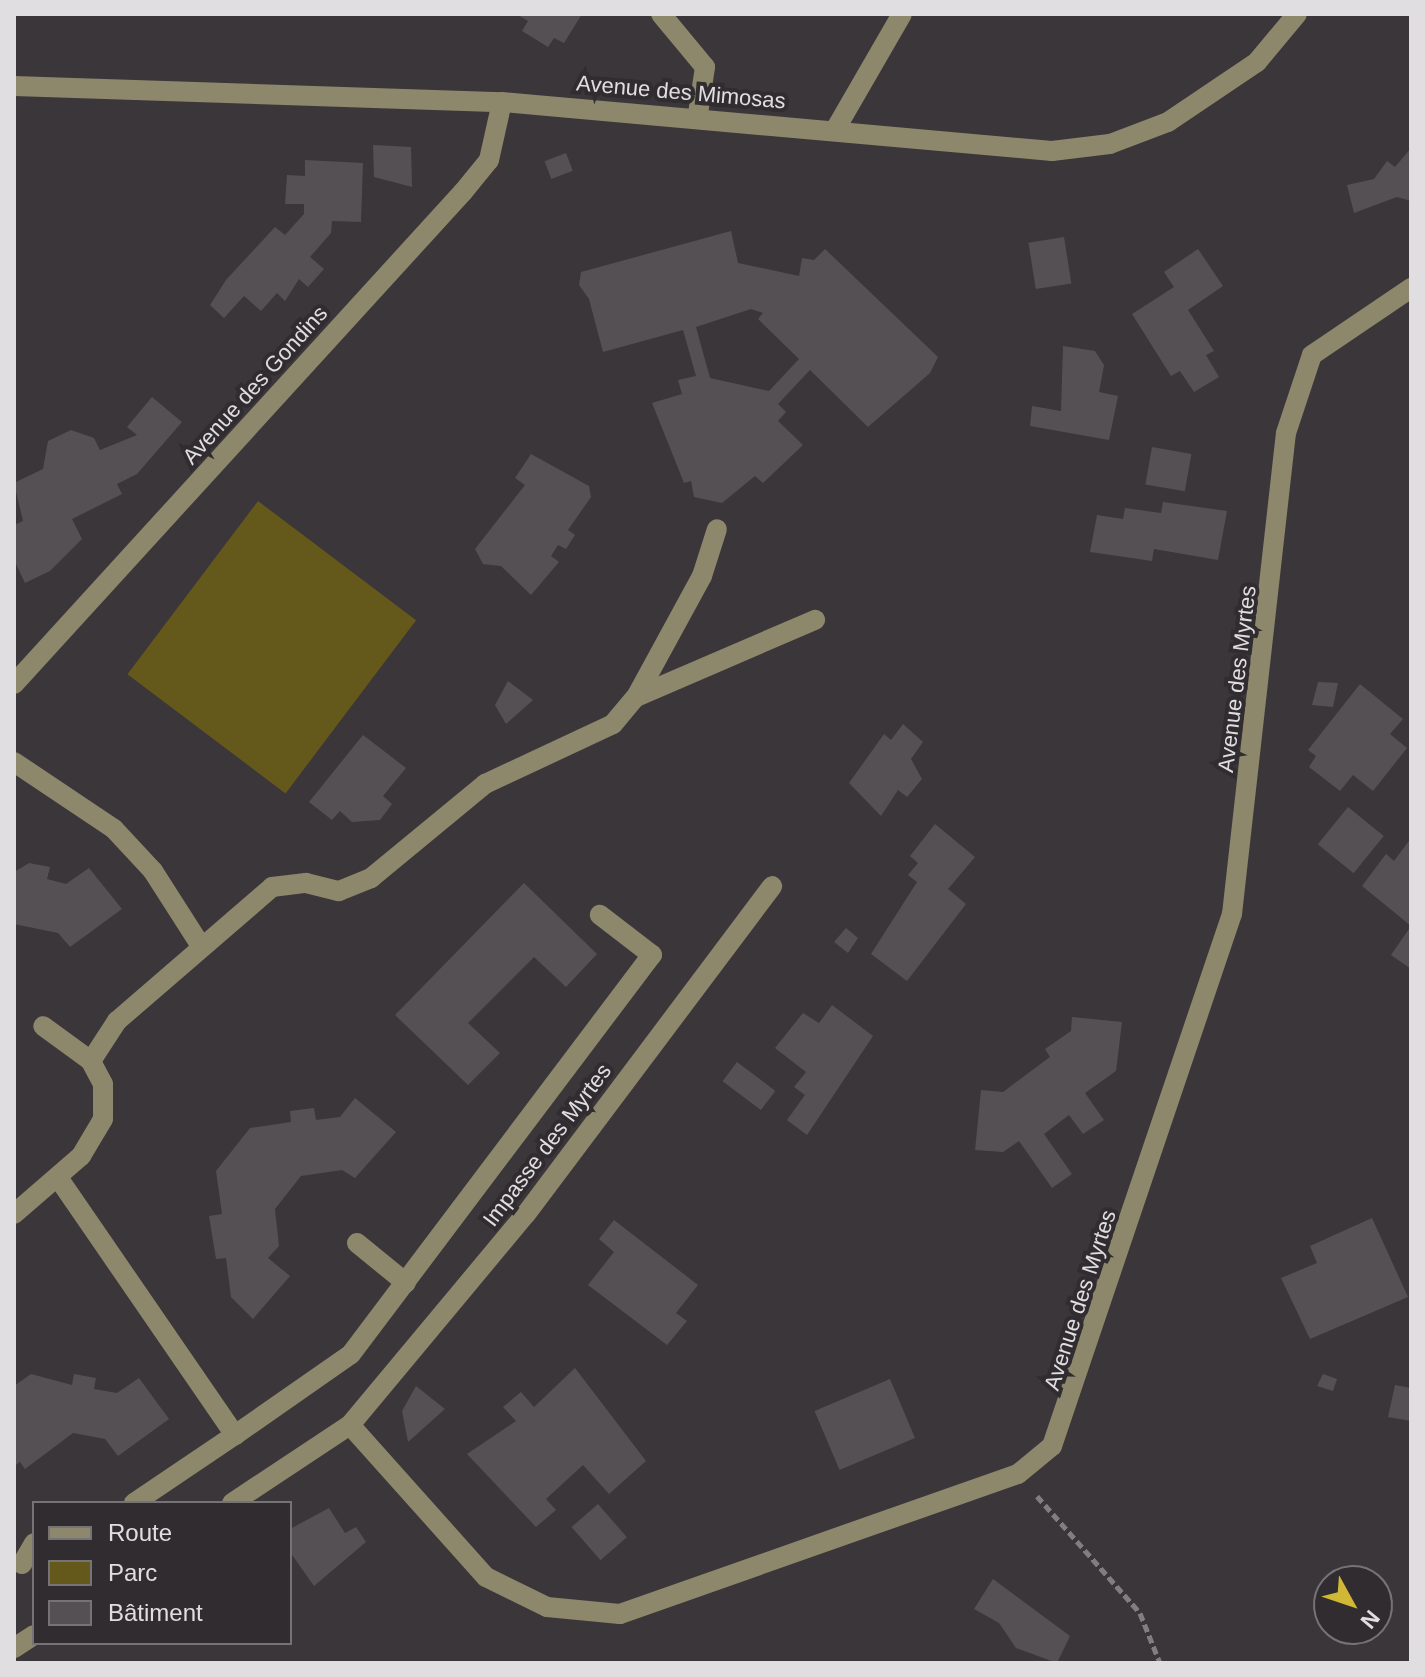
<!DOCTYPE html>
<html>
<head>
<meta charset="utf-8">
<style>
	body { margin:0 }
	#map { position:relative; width:1425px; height:1677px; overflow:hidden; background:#3b363a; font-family:Helvetica,sans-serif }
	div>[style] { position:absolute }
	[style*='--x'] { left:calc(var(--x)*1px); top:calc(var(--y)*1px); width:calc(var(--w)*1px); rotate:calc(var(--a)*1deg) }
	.green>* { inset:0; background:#64581b; transform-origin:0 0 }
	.building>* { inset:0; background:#555054; transform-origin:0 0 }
	.path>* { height:5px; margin-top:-2.5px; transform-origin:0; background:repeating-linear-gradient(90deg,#817e81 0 8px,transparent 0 12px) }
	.minor>* { height:20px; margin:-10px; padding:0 10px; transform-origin:10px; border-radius:10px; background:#8d876c }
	span { translate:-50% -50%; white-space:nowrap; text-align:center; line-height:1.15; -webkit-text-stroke:8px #302c30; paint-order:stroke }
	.street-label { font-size:22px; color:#e0dee0 }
	.frame { position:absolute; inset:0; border:16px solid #e0dee0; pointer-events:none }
	.legend { position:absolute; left:32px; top:1501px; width:260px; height:144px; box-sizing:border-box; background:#302c30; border:2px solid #767376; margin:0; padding:10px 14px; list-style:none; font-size:24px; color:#e0dee0 }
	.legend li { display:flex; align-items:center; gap:16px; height:40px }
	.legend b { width:40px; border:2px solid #767376 }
	.north { position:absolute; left:1313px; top:1565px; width:80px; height:80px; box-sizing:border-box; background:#302c30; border:2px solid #767376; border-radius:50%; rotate:130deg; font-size:22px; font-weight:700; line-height:32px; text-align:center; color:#e0dee0 }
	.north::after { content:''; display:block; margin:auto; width:28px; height:36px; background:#d0b736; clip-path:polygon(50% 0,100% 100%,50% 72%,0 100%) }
</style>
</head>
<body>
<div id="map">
	<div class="green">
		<div style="left:258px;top:501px;width:198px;height:217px;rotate:37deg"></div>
	</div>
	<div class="building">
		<div style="clip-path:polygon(516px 14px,582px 14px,564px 43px,554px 38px,548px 47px,522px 31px,528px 21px)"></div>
		<div style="clip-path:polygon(373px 145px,411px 147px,412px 187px,374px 177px)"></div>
		<div style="clip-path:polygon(1411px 148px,1411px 201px,1397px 197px,1354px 213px,1347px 185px,1374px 179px,1387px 161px,1395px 167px)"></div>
		<div style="left:566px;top:153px;width:19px;height:23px;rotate:69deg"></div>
		<div style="clip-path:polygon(305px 160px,363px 163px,361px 222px,332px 221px,331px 233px,310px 257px,324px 269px,308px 287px,299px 279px,285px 301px,277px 293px,261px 311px,244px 296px,224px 318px,210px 305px,226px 280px,275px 227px,285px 235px,304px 214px,304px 204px,285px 204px,287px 175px,305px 176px)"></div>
		<div style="clip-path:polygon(evenodd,731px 231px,738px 263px,799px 276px,802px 258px,814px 260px,825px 249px,938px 357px,930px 373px,868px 427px,810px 370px,778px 404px,786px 412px,778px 421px,803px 445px,763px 483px,755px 476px,722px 503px,694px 497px,691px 481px,684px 483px,652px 403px,682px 394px,678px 380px,696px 376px,683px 330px,603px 352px,589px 299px,579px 285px,581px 272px,731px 231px,751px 309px,763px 313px,758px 319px,799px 359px,769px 391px,710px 378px,696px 327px,751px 309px)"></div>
		<div style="left:1064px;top:237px;width:47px;height:36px;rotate:81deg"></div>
		<div style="clip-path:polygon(1198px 249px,1223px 286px,1188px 310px,1214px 351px,1206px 355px,1219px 377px,1194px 392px,1180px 371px,1171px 376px,1132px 314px,1174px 287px,1164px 272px)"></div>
		<div style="clip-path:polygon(1063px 346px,1095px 351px,1104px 365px,1099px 392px,1118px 396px,1109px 440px,1030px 426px,1032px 406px,1061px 411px)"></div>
		<div style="clip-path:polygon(152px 397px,182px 422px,137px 474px,117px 484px,122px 494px,72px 519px,82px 539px,50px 571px,25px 583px,14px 560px,14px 525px,23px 521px,14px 483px,43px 469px,48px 441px,71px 430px,94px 438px,100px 450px,137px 435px,127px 427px)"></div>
		<div style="left:1152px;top:447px;width:40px;height:38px;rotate:10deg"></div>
		<div style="clip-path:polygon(531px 454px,589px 486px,591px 497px,568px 530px,575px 535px,566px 549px,558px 545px,551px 556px,559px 562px,531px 595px,501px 566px,483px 564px,475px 549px,525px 485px,515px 478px)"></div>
		<div style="clip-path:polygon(1163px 502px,1227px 511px,1218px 560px,1154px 549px,1152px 561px,1090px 552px,1097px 515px,1123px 519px,1125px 508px,1161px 513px)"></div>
		<div style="clip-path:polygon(508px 681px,533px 700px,506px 724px,495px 705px)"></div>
		<div style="clip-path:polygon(1318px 682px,1338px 683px,1333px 707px,1312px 705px)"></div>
		<div style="clip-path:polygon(1360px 684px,1403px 719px,1390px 734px,1407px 748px,1373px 791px,1353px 775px,1340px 791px,1309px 767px,1316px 756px,1308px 750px)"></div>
		<div style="clip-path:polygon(903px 724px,923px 742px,911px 759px,922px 779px,907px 797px,898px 790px,881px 816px,849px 783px,884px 734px,891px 740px)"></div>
		<div style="clip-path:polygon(363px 735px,406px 768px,383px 796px,392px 804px,380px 820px,352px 822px,340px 811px,332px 820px,309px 802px)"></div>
		<div style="left:1348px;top:807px;width:46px;height:48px;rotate:39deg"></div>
		<div style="clip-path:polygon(935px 824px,975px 857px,948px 889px,966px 904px,907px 981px,871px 954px,917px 882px,908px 875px,918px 863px,910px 856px)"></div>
		<div style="clip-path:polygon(1411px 838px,1411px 969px,1391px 955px,1411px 926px,1362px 886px,1386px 854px,1394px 861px)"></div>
		<div style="clip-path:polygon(29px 863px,50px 867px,47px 879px,66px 884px,89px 868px,122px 909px,70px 947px,58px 933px,14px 924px,14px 872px)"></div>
		<div style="clip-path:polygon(524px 883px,597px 954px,566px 987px,534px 957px,468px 1023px,500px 1053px,468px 1085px,395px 1015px)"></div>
		<div style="clip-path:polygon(846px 928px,858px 938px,848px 953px,834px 942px)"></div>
		<div style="clip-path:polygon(832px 1005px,873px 1036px,807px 1135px,787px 1120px,805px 1095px,794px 1087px,806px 1072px,775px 1048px,803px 1013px,819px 1023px)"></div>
		<div style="clip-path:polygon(1072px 1017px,1122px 1022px,1116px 1071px,1085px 1093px,1104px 1120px,1083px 1134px,1069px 1115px,1044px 1134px,1072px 1174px,1052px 1188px,1019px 1141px,1003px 1152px,975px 1150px,981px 1090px,1003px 1092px,1050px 1057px,1045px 1049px,1071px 1031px)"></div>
		<div style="left:737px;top:1062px;width:48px;height:24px;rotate:37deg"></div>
		<div style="clip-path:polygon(355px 1098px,396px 1132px,355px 1178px,342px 1170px,301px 1176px,275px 1209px,279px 1246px,268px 1258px,290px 1276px,253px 1319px,231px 1297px,226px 1258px,216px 1259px,209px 1216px,222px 1214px,216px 1171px,250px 1128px,291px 1122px,290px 1111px,314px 1108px,316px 1120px,340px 1117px)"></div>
		<div style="clip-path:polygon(1372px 1218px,1408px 1297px,1310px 1339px,1281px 1278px,1317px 1263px,1310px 1246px)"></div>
		<div style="clip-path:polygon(614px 1220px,698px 1285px,676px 1313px,687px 1321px,667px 1345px,588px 1285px,614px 1252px,599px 1239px)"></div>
		<div style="clip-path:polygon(575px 1368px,646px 1461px,609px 1494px,583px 1465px,546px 1499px,556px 1510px,536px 1527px,467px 1454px,516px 1421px,503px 1407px,521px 1392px,534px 1407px)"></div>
		<div style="clip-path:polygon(31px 1374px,72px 1385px,74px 1374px,96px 1378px,94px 1389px,117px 1393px,139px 1378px,169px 1419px,118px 1456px,105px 1439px,73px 1433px,25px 1469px,20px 1462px,14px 1466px,14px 1386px)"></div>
		<div style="clip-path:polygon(1323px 1374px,1337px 1379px,1333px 1391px,1317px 1386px)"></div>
		<div style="left:890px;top:1379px;width:64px;height:82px;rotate:67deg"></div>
		<div style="clip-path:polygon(1395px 1385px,1411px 1388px,1411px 1421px,1388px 1417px)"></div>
		<div style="clip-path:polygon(416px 1386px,445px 1409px,408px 1442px,402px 1411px)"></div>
		<div style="left:598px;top:1504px;width:44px;height:35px;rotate:49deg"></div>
		<div style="clip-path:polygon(329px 1508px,345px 1533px,356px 1527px,366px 1542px,314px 1586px,290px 1552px,290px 1529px)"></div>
		<div style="clip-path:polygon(993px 1579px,1070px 1636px,1057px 1663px,1016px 1648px,999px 1623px,974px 1609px)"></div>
	</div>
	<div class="path">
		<div style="--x:1037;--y:1496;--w:156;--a:48.6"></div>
		<div style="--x:1140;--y:1613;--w:54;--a:68.2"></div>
	</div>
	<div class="minor">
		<div style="--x:661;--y:14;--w:69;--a:50.3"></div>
		<div style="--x:705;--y:67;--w:48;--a:98.5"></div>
		<div style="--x:14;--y:86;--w:488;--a:1.9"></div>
		<div style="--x:502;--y:102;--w:552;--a:5.09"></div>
		<div style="--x:1052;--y:151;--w:58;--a:-6.9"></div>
		<div style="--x:1110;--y:144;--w:62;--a:-20.8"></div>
		<div style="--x:1168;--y:122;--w:107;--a:-34"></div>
		<div style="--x:1257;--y:62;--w:62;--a:-50.2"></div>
		<div style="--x:835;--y:130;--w:134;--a:-60"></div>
		<div style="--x:14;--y:684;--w:666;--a:-47.62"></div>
		<div style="--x:463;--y:192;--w:41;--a:-50.9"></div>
		<div style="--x:489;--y:160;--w:59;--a:-77.4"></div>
		<div style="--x:636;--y:697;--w:195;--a:-23.3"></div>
		<div style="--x:14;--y:762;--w:120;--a:33.8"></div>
		<div style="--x:114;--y:829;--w:57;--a:47.1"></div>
		<div style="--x:153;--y:871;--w:85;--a:57.4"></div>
		<div style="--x:91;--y:1061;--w:48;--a:-57"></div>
		<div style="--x:117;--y:1021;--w:205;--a:-40.8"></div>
		<div style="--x:272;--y:887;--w:34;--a:-7"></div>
		<div style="--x:306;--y:883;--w:34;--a:14"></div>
		<div style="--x:339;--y:891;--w:35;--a:-22"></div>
		<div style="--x:371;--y:878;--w:148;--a:-39.5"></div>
		<div style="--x:485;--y:784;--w:141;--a:-25.1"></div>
		<div style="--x:613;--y:724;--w:35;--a:-50"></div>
		<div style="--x:636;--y:697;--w:138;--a:-61.4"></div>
		<div style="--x:702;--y:576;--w:49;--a:-72.3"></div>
		<div style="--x:59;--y:1179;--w:311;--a:55.5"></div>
		<div style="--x:235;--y:1435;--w:141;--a:-34.9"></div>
		<div style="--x:351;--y:1354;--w:500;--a:-53"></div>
		<div style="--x:652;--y:955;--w:66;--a:-142.4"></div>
		<div style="--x:14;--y:1214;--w:89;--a:-40.9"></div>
		<div style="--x:81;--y:1156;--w:43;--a:-59.3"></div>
		<div style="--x:103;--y:1119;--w:35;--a:-90"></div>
		<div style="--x:103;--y:1084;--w:26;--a:-118"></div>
		<div style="--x:91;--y:1061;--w:59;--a:-143.9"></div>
		<div style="--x:357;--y:1243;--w:63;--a:39.2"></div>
		<div style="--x:350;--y:1425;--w:275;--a:-50.2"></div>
		<div style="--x:526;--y:1214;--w:410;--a:-53.1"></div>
		<div style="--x:134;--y:1503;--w:122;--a:-34"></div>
		<div style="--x:232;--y:1503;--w:141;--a:-33.5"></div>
		<div style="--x:350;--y:1425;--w:204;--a:48.2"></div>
		<div style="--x:486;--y:1577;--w:68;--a:26.2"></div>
		<div style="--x:547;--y:1607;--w:73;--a:5.5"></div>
		<div style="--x:620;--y:1614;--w:422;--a:-19.4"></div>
		<div style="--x:1018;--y:1474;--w:44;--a:-39.5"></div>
		<div style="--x:1052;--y:1446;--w:562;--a:-71.31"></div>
		<div style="--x:1232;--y:914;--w:484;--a:-83.6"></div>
		<div style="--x:1286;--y:433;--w:82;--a:-71.6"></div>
		<div style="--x:1312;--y:355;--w:120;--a:-34.1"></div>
		<div style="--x:22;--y:1564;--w:24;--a:-60"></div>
		<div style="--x:14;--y:1648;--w:24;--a:-33"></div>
	</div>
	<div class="street-label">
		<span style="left:681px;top:92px;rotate:5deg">Avenue des Mimosas</span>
		<span style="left:255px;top:385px;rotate:-48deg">Avenue des Gondins</span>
		<span style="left:1237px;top:679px;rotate:-83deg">Avenue des Myrtes</span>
		<span style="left:547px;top:1145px;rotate:-53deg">Impasse des Myrtes</span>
		<span style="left:1080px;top:1300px;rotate:-72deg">Avenue des Myrtes</span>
	</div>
	<div class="frame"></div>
	<ul class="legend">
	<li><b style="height:10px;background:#8d876c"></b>Route</li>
	<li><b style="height:22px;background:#64581b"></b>Parc</li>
	<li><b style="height:22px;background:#555054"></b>Bâtiment</li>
	</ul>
	<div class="north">N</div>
</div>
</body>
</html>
